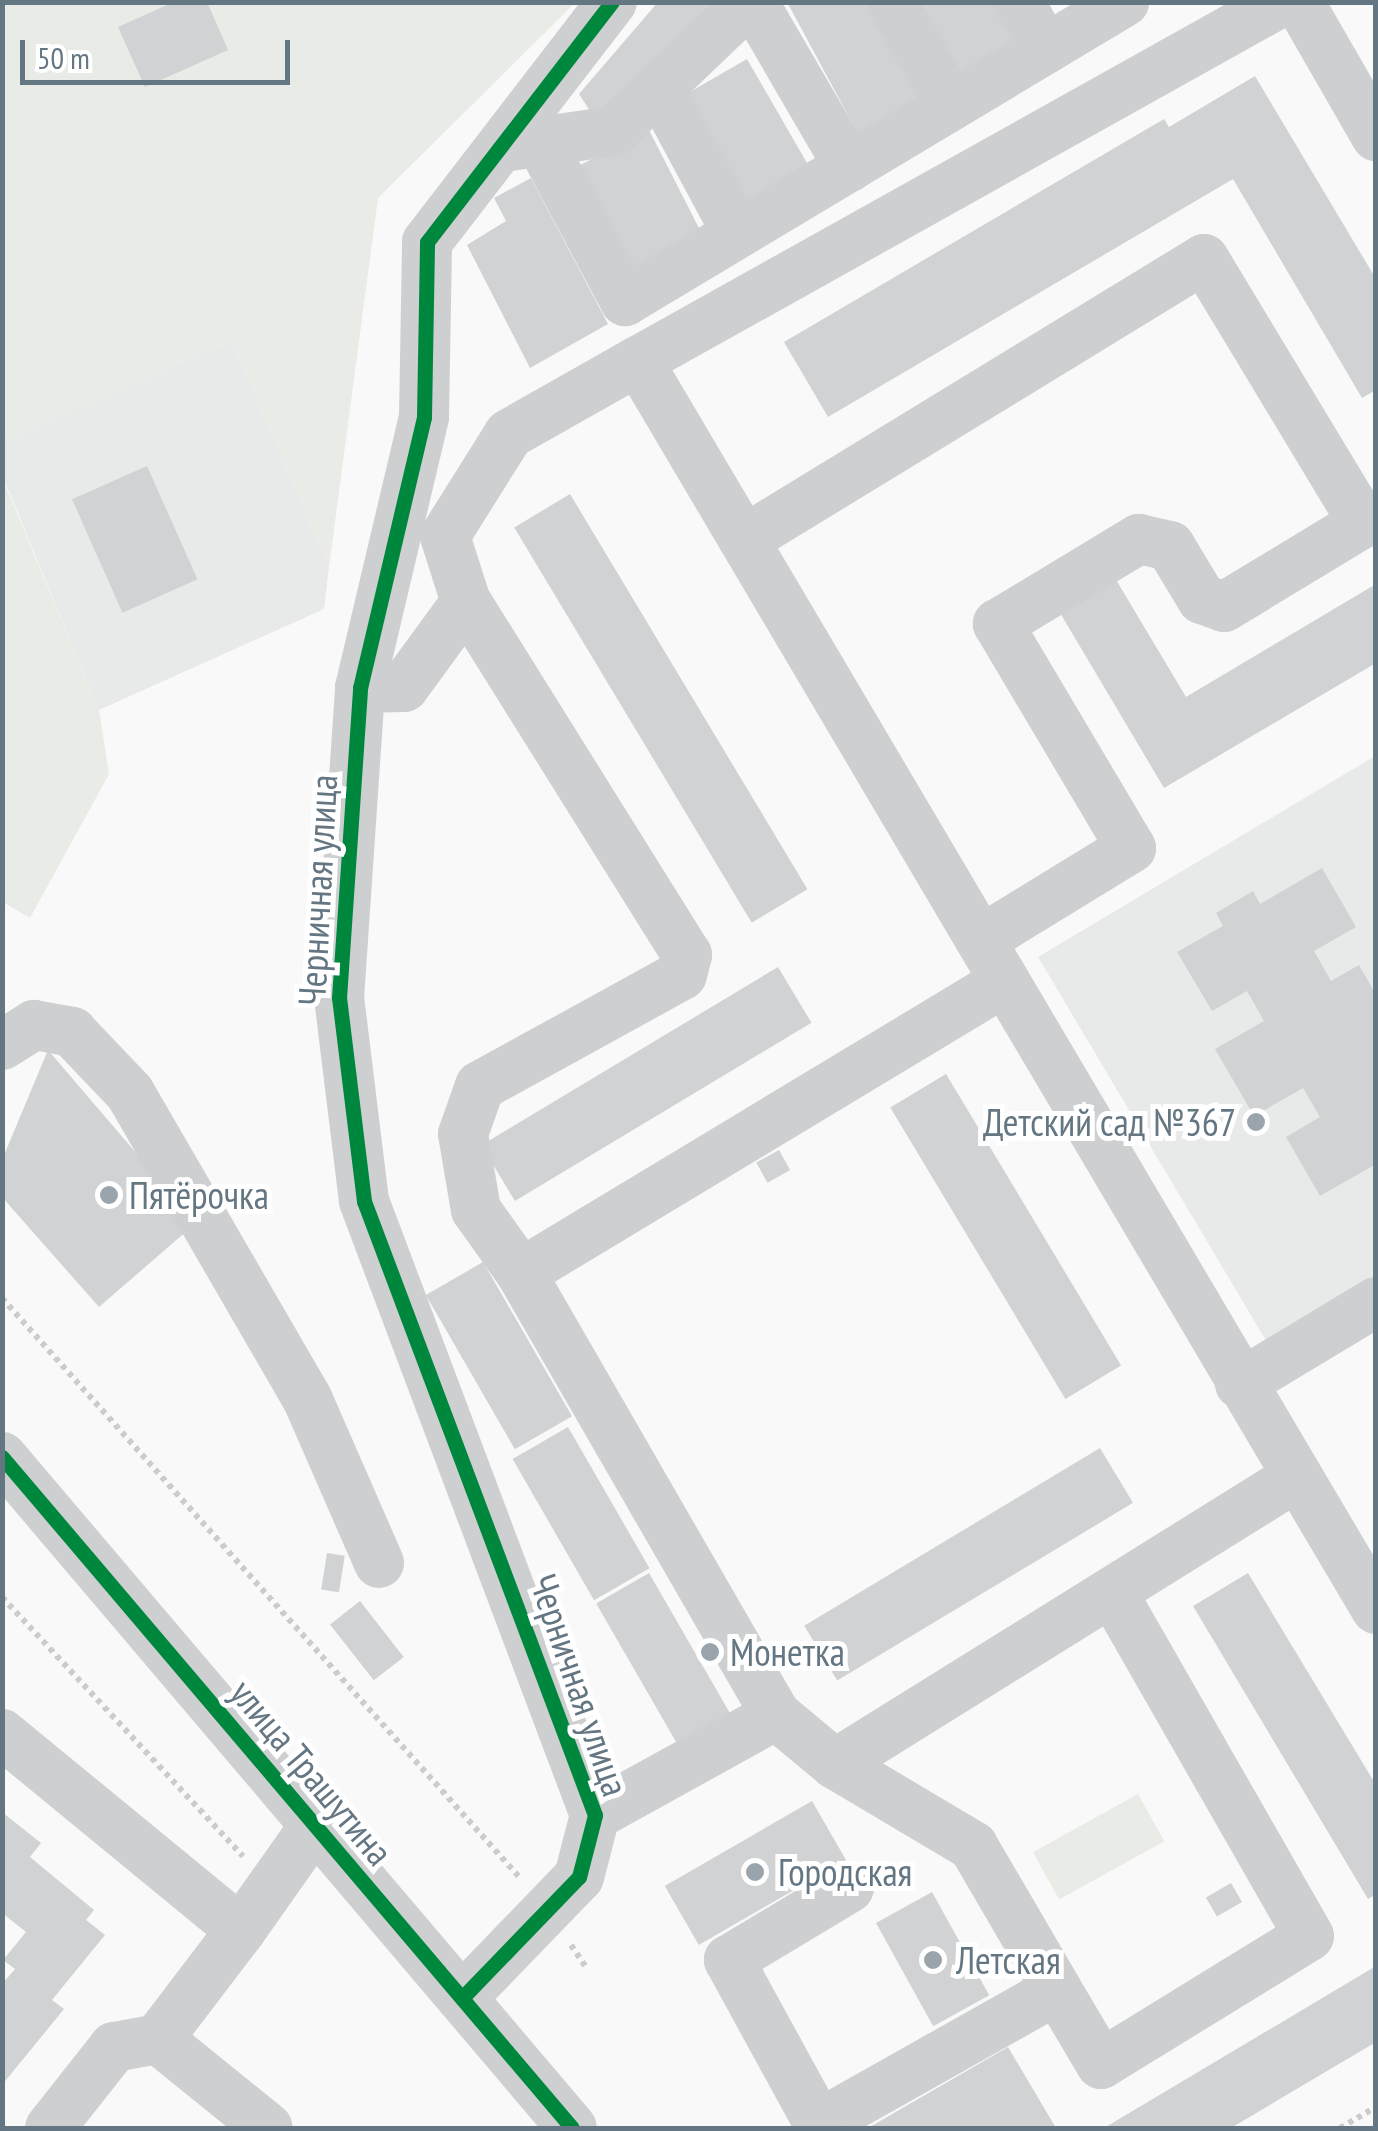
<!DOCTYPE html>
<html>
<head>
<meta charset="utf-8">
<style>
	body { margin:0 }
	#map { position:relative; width:1378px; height:2131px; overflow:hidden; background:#f9f9f9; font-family:"PT Sans Narrow",sans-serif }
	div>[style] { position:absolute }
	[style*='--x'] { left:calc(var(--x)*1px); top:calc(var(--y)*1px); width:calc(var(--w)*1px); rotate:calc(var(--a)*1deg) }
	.built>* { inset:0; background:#e8e9e9 }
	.green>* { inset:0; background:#e8ebe6; transform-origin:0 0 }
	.building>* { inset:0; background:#d0d2d3; transform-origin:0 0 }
	.path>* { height:6px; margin-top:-3px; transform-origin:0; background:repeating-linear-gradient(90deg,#cbcccd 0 5px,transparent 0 10px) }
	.minor>* { height:50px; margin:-25px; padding:0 25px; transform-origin:25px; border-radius:25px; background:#cecfd0 }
	.cycleway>* { height:15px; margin:-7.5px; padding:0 7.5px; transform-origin:7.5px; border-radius:7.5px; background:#00873e }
	.dots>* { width:28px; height:28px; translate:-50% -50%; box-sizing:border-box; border:5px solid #fff; border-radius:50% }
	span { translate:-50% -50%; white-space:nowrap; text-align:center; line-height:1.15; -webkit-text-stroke:10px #fff; paint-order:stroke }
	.street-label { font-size:38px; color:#657683 }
	.poi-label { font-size:38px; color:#657683 }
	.right { translate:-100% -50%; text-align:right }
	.left { translate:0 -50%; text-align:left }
	.frame { position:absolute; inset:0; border:5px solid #657683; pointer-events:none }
	.scale { position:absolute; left:20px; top:40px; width:270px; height:45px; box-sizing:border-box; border:5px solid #657683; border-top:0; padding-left:12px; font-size:30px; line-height:35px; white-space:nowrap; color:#657683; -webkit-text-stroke:8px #fff; paint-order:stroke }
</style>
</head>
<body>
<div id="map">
	<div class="built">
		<div style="clip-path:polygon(232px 340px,329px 567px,324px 609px,99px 710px,3px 477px,2px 442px)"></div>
		<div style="clip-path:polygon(1375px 756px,1375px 1287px,1271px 1349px,1038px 957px)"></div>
	</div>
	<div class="green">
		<div style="clip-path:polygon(2px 3px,575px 3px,378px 198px,329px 567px,232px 340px,3px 442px)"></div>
		<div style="clip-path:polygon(2px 477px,99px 710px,109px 774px,30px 918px,3px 902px)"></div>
		<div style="left:1138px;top:1794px;width:54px;height:120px;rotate:61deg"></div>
	</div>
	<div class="building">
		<div style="clip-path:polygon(174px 2px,207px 2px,228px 50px,145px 87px,118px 27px)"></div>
		<div style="clip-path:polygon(658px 2px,724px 2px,598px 123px,579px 94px)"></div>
		<div style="clip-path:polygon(787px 2px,868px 2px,927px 104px,863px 143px)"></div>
		<div style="clip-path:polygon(913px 2px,994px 2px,1022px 50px,963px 86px)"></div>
		<div style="left:747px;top:59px;width:138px;height:71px;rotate:60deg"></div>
		<div style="clip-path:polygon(1255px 76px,1376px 279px,1376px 390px,1362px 398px,1233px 179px,828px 417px,784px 342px,1164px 119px,1169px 127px)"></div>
		<div style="left:649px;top:130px;width:122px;height:80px;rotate:63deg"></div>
		<div style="clip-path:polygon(531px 178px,608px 324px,530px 368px,467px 245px,506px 221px,494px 198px)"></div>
		<div style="left:147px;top:466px;width:124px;height:82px;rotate:66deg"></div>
		<div style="left:570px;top:494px;width:461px;height:65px;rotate:59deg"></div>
		<div style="clip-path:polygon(1112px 573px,1186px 697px,1376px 584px,1376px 663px,1164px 788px,1056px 606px)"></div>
		<div style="clip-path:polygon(1322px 868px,1356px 927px,1314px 951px,1331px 981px,1359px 965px,1376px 995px,1376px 1164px,1320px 1196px,1286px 1137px,1320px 1117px,1303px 1088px,1254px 1116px,1215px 1049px,1264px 1021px,1247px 991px,1212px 1011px,1177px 952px,1223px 926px,1216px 913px,1253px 891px,1260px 904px)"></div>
		<div style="left:778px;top:967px;width:65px;height:346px;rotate:59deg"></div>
		<div style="clip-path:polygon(48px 1050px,196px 1223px,99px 1307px,2px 1197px,2px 1160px)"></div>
		<div style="left:946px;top:1074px;width:340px;height:65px;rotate:59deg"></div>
		<div style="left:779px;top:1150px;width:23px;height:26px;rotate:61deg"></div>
		<div style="left:483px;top:1262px;width:178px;height:66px;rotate:60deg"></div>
		<div style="left:568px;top:1427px;width:163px;height:64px;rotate:60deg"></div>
		<div style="left:1100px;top:1448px;width:64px;height:345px;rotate:59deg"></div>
		<div style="left:327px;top:1553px;width:18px;height:37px;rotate:9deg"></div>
		<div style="left:649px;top:1573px;width:177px;height:61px;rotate:60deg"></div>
		<div style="clip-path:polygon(1248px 1573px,1376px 1785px,1376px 1894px,1368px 1899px,1193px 1606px)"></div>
		<div style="left:360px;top:1601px;width:71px;height:38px;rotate:52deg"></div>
		<div style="left:812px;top:1801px;width:68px;height:170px;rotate:60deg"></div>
		<div style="clip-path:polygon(2px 1812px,41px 1843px,30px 1857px,94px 1910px,86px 1920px,105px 1935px,52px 2000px,64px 2009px,2px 2085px,2px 1984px,15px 1969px,3px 1960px,26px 1932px,2px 1913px)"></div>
		<div style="left:1231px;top:1883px;width:22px;height:29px;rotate:60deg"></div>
		<div style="left:932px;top:1892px;width:118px;height:64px;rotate:61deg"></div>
		<div style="clip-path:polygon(1376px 1966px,1376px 2042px,1231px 2128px,1104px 2128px)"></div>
		<div style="clip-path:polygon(1008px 2047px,1056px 2128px,868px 2128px)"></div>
	</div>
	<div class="path">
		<div style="--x:2;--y:1298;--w:779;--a:48.23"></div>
		<div style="--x:2;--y:1597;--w:354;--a:47.1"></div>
		<div style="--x:571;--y:1945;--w:30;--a:56"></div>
		<div style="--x:1340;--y:2128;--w:42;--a:-30.3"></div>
	</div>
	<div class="minor">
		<div style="--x:753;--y:2;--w:191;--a:59.8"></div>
		<div style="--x:892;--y:2;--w:119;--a:60.2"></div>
		<div style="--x:1019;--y:2;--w:54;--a:60.1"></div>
		<div style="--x:1299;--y:2;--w:155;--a:60.1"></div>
		<div style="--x:661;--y:92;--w:160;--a:61.7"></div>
		<div style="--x:542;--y:145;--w:177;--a:62"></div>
		<div style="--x:625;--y:301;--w:582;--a:-30.93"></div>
		<div style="--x:510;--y:146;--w:105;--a:-8.2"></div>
		<div style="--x:614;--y:131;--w:187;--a:-43.7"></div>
		<div style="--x:638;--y:361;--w:736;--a:-29.18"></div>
		<div style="--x:744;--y:540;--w:539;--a:-31.42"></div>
		<div style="--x:1204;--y:259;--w:308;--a:58.9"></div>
		<div style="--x:360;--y:688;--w:44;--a:-1.3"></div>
		<div style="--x:404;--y:687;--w:105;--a:-53.9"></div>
		<div style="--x:981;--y:940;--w:176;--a:-31.5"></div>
		<div style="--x:1131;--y:848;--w:261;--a:-120.7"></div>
		<div style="--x:998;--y:624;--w:165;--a:-31.1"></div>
		<div style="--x:1139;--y:539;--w:32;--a:13"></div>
		<div style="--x:1170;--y:546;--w:62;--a:58.9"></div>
		<div style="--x:1202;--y:599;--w:23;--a:20"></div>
		<div style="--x:1224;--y:607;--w:178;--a:-31.2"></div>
		<div style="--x:1004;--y:982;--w:564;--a:148.93"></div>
		<div style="--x:521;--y:1273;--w:77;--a:-125.5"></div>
		<div style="--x:476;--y:1210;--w:77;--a:-99.7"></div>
		<div style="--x:463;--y:1134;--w:51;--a:-70.5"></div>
		<div style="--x:480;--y:1086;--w:230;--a:-28.8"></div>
		<div style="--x:682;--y:975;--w:21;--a:-76"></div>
		<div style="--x:687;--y:955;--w:416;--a:-122"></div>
		<div style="--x:466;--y:602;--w:69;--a:-107.7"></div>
		<div style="--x:445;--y:536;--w:120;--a:-57.9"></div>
		<div style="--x:509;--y:434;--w:148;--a:-29.5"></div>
		<div style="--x:638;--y:361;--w:1450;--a:59.4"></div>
		<div style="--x:2;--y:1045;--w:38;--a:-32"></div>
		<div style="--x:34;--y:1025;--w:39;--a:10"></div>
		<div style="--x:72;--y:1032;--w:84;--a:46.4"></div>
		<div style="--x:130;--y:1093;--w:353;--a:59.9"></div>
		<div style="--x:307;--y:1398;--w:180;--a:66.4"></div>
		<div style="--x:521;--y:1273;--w:510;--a:60.02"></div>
		<div style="--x:1240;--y:1384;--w:159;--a:-31.1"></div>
		<div style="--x:2;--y:1457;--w:880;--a:49.65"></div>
		<div style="--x:2;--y:1734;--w:309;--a:39.4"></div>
		<div style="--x:241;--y:1930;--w:137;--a:127.3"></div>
		<div style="--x:158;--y:2039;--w:45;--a:169.7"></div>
		<div style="--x:114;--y:2047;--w:103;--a:128.3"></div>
		<div style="--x:835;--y:1764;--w:543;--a:-31.9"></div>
		<div style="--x:595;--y:1815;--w:207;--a:-28.9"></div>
		<div style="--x:776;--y:1715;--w:77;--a:39.7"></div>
		<div style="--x:835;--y:1764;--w:161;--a:30.7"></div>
		<div style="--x:973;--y:1846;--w:167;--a:59.7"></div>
		<div style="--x:241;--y:1930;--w:128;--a:-54.8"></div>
		<div style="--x:462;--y:1998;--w:168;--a:-46"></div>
		<div style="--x:579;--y:1877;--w:64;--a:-75.5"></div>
		<div style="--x:595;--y:1815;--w:656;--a:-110.62"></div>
		<div style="--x:364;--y:1201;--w:205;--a:-97"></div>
		<div style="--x:339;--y:998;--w:311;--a:-86.1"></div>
		<div style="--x:360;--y:688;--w:278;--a:-76.7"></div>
		<div style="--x:424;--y:417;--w:175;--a:-89"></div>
		<div style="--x:427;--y:242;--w:303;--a:-52.4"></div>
		<div style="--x:158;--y:2039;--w:141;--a:39"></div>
		<div style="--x:819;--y:2124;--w:273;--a:-29.4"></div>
		<div style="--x:1057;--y:1990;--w:86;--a:59.3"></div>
		<div style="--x:1101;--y:2064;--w:244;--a:-31.6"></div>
		<div style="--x:1309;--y:1936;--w:396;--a:-119.8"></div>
		<div style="--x:821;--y:2128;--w:192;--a:-118.7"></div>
		<div style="--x:729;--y:1960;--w:140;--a:-31"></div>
	</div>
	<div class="cycleway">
		<div style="--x:2;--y:1457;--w:880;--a:49.65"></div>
		<div style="--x:462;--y:1998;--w:168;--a:-46"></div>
		<div style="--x:579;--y:1877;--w:64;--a:-75.5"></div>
		<div style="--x:595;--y:1815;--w:656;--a:-110.62"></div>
		<div style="--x:364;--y:1201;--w:205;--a:-97"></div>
		<div style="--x:339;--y:998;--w:311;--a:-86.1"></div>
		<div style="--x:360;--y:688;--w:278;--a:-76.7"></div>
		<div style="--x:424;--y:417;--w:175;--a:-89"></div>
		<div style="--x:427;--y:242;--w:303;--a:-52.4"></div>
	</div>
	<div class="dots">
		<div style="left:1256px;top:1122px;background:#99a4ac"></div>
		<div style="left:109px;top:1195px;background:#99a4ac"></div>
		<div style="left:710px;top:1652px;background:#99a4ac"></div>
		<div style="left:755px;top:1872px;background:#99a4ac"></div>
		<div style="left:933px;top:1960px;background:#99a4ac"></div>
	</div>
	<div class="street-label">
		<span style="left:317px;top:890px;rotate:-87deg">Черничная улица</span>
		<span style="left:580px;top:1685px;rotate:71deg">Черничная улица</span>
		<span style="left:312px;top:1772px;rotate:50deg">улица Трашутина</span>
	</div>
	<div class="poi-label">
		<span class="right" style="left:1236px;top:1122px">Детский сад №367</span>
		<span class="left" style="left:129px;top:1195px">Пятёрочка</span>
		<span class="left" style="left:730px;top:1652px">Монетка</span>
		<span class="left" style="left:778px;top:1872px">Городская</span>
		<span class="left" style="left:956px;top:1960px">Летская</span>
	</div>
	<div class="frame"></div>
	<div class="scale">50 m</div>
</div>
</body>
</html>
